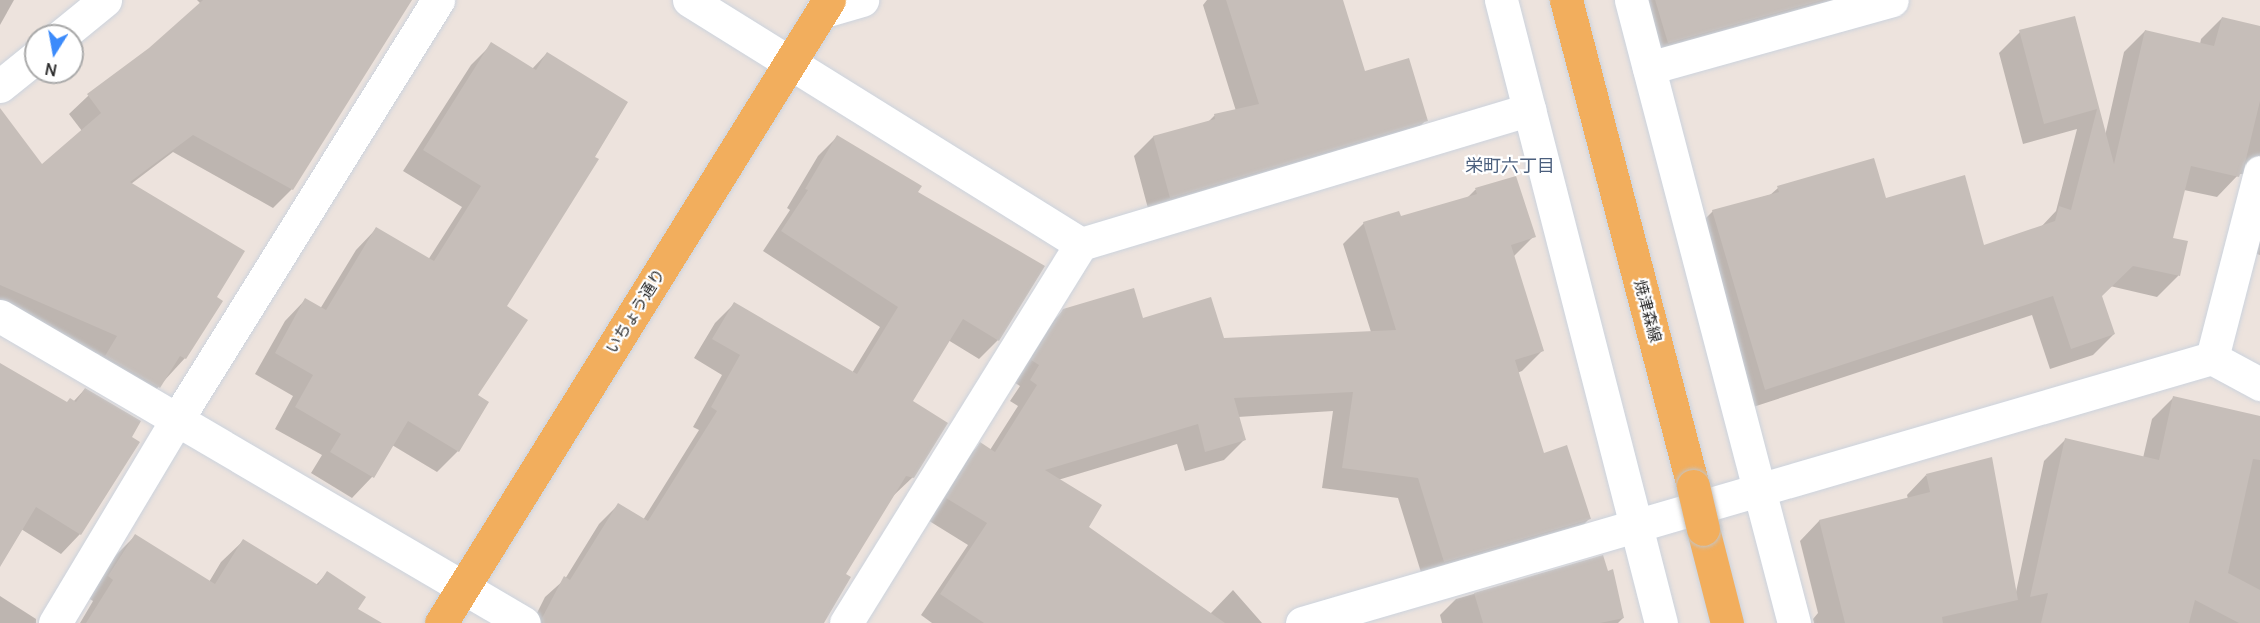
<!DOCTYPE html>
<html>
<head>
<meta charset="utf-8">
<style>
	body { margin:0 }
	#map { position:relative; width:2260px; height:623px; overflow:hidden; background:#ede3dd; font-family:Manrope,"Noto Sans JP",sans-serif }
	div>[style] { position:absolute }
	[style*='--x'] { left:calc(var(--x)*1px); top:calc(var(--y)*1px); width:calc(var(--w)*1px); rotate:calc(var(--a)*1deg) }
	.shadow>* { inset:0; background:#0003 }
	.building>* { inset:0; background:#c6beb9 }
	.roads { filter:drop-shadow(0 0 2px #ccd3dd) drop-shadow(0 0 2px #ccd3dd) }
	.street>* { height:33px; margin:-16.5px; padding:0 16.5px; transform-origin:16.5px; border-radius:16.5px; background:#fff }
	.secondary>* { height:33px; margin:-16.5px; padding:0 16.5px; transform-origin:16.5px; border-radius:16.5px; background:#fff }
	.primary>* { height:33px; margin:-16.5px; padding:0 16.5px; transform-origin:16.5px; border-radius:16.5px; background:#f2ae5d }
	.bridges { filter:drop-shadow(0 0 2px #c4c4c4) drop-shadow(0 0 2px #c4c4c4) }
	.primary-bridge>* { height:33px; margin:-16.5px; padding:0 16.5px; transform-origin:16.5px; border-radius:16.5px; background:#f2ae5d }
	span { translate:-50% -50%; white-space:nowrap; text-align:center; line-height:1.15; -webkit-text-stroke:4.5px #fff; paint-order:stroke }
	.street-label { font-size:16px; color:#2b2b2b }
	.neighbourhood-label { font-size:18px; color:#4b5f7d }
	.north { position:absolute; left:24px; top:24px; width:60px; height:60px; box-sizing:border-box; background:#fff; border:2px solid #aaa; border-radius:50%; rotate:191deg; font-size:16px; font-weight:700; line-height:24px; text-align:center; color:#2b2b2b }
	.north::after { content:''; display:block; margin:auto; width:21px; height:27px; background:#3c8bfb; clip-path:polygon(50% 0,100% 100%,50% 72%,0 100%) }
</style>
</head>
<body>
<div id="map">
	<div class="shadow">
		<div style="clip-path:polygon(0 0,14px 0,0 25px)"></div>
		<div style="clip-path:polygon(197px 0,411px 0,292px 189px,273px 208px,173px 152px,131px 184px,215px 297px,185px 358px,141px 406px,87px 375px,100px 355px,0 311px,0 141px,41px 166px,82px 131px,69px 114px,88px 96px,129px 65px,193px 101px,201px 4px)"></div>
		<div style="clip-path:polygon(1207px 0,1342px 0,1364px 73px,1426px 120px,1407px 140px,1150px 216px,1134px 156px,1153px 137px,1208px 122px,1214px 116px,1236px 111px,1203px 5px)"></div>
		<div style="clip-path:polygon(1627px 0,1843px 0,1646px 64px)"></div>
		<div style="clip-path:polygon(2074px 17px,2105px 136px,2124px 52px,2145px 31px,2200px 44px,2201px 39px,2222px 18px,2260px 28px,2260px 207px,2244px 174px,2239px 174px,2217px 197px,2184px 190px,2171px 239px,2186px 242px,2178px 276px,2157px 297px,2110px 286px,2100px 296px,2114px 334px,2093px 355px,2050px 369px,2032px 315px,1744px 410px,1692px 232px,1713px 211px,1770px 195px,1778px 188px,1885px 199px,1983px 247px,2040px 228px,2056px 211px,2077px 129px,2023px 144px,1999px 53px,2020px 32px)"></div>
		<div style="clip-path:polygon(492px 44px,532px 69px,547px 53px,505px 307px,458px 451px,437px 472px,392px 445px,372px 477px,352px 498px,311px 473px,322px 455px,275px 429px,293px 396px,255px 374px,285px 321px,305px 300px,320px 309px,356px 250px,376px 229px,428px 260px,462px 207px,403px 171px,471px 65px)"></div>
		<div style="clip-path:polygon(837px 137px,916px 192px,998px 340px,979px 359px,948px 340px,911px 402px,913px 477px,893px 496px,844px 575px,822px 623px,532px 623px,545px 597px,565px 579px,599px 524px,618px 505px,643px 520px,699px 430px,693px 427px,722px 375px,694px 358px,715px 323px,734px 304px,852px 373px,880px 327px,763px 251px,790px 210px,787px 208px,818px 156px)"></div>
		<div style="clip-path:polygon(1515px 178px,1534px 236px,1513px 257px,1543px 350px,1522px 371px,1517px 373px,1543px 455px,1589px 519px,1569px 540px,1424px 582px,1398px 498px,1322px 488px,1333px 411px,1238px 417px,1244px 440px,1224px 460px,1185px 471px,1177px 444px,1058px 480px,1087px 527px,1210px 614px,1233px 590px,1262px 623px,932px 623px,921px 615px,968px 545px,926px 519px,960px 465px,980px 444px,990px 450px,1018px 406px,1010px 401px,1020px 386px,1012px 381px,1042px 332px,1063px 311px,1142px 320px,1222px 340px,1371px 332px,1343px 244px,1364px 223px,1400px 218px,1466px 199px,1475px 190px)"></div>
		<div style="clip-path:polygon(2260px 207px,2260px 255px,2247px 251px)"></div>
		<div style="clip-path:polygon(0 365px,66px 403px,73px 402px,85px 389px,80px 534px,61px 554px,21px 529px,0 564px)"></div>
		<div style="clip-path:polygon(2174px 397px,2260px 417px,2260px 623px,1814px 623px,1813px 619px,1818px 613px,1800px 541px,1819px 521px,1908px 499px,1907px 495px,1926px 475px,2016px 592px,2044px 461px,2065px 440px,2143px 458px,2152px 419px)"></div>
		<div style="clip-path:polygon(135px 536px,209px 582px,221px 562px,243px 541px,316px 585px,327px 573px,347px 623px,80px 623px,93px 601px,88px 598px,114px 557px)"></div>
		<div style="clip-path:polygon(1602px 557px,1623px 618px,1618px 623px,1442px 623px,1440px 615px,1456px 599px)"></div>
		<div style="clip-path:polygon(0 596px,36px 619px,36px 623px,0 623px)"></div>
	</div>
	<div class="building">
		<div style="clip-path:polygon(203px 0,412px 0,293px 190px,193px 135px,130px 182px,245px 251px,217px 297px,223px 301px,186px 359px,180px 356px,160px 388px,105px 356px,117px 336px,0 285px,0 108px,42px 164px,101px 113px,87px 94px,149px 48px)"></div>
		<div style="clip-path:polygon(1226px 0,1343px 0,1365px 71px,1409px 58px,1428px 121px,1170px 198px,1153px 136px,1215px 119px,1214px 114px,1259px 104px)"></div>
		<div style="clip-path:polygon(1655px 0,1822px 0,1668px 43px)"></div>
		<div style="clip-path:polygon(2075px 16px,2114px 164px,2145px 30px,2214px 46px,2222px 17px,2260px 26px,2260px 101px,2246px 159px,2239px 177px,2191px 166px,2173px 238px,2188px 241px,2180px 276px,2133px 266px,2102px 296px,2115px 334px,2071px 349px,2053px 296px,1765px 390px,1712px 210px,1779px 192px,1777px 186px,1874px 158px,1886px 198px,1965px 175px,1984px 245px,2055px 221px,2059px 206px,2071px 210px,2097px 109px,2044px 124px,2019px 30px)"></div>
		<div style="clip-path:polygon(491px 42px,536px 70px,547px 52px,628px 102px,595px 157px,599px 159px,507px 306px,528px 320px,478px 395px,489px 402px,459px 452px,408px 421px,374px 478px,330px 452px,341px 434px,295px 407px,313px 375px,275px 353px,305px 298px,326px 310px,376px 227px,434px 261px,481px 186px,423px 150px)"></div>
		<div style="clip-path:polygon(837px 135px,922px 186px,918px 192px,1045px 266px,999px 341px,963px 319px,913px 401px,948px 423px,914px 478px,906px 476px,846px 574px,851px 577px,824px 623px,543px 623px,542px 618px,564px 576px,570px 580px,618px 503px,648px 521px,717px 411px,711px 407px,740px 355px,712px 339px,734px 302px,857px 374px,898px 307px,781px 231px,808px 190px,805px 189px)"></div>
		<div style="clip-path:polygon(1516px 176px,1536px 237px,1511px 245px,1544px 351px,1515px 360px,1544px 453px,1567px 445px,1591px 519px,1444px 562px,1418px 478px,1342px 468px,1353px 392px,1234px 398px,1246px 440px,1205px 452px,1198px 424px,1045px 470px,1102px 505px,1089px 527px,1225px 623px,984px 623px,940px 594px,987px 523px,946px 498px,980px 442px,995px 452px,1037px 385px,1030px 380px,1039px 365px,1031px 360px,1063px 309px,1134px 288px,1143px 318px,1211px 297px,1224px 338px,1396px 330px,1363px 222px,1399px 211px,1401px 216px,1477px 194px,1475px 188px)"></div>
		<div style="clip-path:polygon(0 363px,67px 402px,70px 398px,76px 402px,85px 388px,141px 421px,132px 437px,140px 442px,81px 535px,36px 507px,0 567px)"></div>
		<div style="clip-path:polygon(2173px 396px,2260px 416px,2260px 460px,2253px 459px,2228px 573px,2260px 590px,2260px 623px,2239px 623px,2195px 600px,2189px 623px,2041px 623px,2048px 593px,2030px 597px,2065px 438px,2159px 460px)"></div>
		<div style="clip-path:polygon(1992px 457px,2018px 600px,1942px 617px,1943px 623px,1845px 623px,1819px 520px,1930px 492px,1926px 474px)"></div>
		<div style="clip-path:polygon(135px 534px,215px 584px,243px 539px,318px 585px,327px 571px,366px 597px,358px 609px,382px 623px,86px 623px,113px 580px,108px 576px)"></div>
		<div style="clip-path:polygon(1603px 555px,1608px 571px,1613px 569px,1624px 618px,1600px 623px,1483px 623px,1474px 593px)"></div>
	</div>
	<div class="roads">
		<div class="street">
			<div style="--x:689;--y:0;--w:462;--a:31.9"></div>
			<div style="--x:1501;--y:0;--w:643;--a:75.6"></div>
			<div style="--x:1631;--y:0;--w:644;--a:75.34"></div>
			<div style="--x:61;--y:36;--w:57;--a:-39.3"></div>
			<div style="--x:1649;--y:68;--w:252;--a:-15.6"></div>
			<div style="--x:0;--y:86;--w:46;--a:-38.9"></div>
			<div style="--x:0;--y:316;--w:607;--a:30.37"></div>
			<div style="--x:2212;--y:358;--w:55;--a:28.4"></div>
			<div style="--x:55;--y:623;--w:235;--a:-59.1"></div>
			<div style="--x:176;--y:421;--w:496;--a:-58.1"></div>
			<div style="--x:846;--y:623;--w:446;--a:-58.2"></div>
			<div style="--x:1081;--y:244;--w:468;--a:-16.7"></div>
			<div style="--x:1302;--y:623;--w:948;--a:-16.24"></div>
			<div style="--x:2212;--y:358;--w:192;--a:-75.5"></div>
		</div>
		<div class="secondary">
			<div style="--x:821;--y:12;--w:43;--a:-16.3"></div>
		</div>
		<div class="primary">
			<div style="--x:1566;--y:0;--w:502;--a:75.36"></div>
			<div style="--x:1703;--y:529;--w:97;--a:75.7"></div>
			<div style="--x:441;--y:623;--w:734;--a:-58.09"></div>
		</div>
	</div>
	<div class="bridges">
		<div class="primary-bridge">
			<div style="--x:1693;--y:486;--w:44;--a:76.9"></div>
		</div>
	</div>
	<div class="street-label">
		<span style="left:635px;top:311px;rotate:-58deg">いちょう通り</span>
		<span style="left:1648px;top:311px;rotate:75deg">焼津森線</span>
	</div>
	<div class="neighbourhood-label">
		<span style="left:1510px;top:165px">栄町六丁目</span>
	</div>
	<div class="north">N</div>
</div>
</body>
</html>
